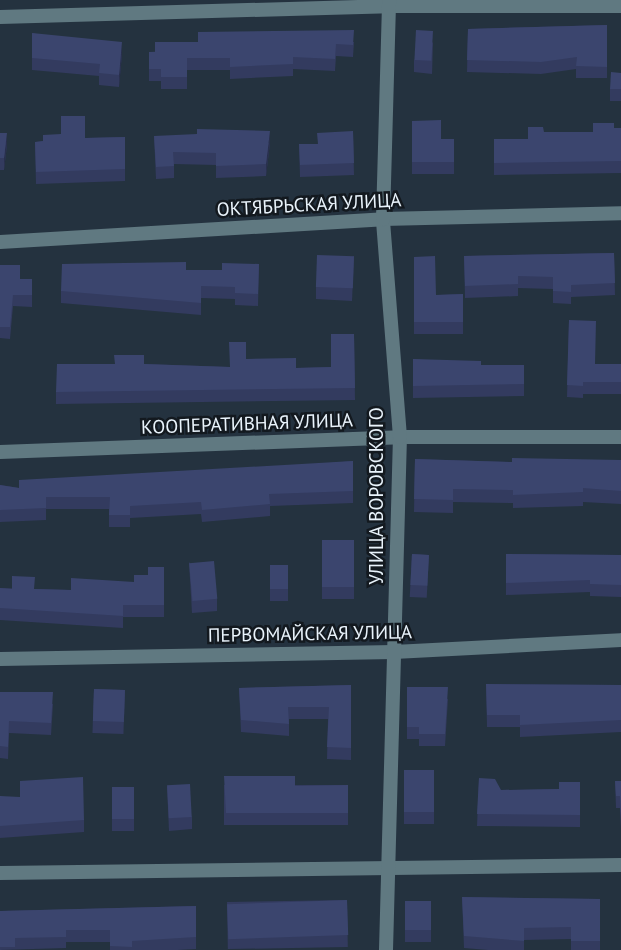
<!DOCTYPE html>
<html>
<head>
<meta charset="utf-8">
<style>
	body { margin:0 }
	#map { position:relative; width:621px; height:950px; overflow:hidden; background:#24323f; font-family:"PT Sans",sans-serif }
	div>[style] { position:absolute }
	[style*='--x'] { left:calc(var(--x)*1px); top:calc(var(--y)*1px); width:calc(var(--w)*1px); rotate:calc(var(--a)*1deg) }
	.minor>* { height:14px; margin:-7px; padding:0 7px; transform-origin:7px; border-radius:7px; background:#607981 }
	.tertiary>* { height:14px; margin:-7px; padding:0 7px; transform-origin:7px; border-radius:7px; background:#607981 }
	.wall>* { inset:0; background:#333b5f; transform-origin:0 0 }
	.shaded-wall>* { inset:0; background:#29304d }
	.building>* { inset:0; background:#3b456e; transform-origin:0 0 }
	span { translate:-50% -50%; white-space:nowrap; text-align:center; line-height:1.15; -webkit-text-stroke:5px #13191f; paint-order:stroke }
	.street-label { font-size:19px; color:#e9f3fb }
</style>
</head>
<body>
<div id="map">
	<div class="minor">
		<div style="--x:0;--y:17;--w:389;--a:-1.6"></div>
		<div style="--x:389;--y:6;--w:232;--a:0"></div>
		<div style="--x:0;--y:452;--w:400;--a:-2.1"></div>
		<div style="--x:400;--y:437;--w:221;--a:0"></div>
		<div style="--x:0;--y:659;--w:394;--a:-1"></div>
		<div style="--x:394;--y:652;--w:227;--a:-3"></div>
		<div style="--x:0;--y:873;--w:621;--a:-0.74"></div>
		<div style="--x:386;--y:950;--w:513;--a:-88.44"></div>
		<div style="--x:400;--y:437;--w:219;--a:-94.5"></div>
		<div style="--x:383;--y:219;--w:238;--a:-1.4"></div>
	</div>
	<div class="tertiary">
		<div style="--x:0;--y:242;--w:384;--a:-3.4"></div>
		<div style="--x:383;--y:219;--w:219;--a:-88.4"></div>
	</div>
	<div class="wall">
		<div style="clip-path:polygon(607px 25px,607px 78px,576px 78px,576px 69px,541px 74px,467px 72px,468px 29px)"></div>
		<div style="clip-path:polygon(32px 33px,122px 54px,119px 87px,99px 85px,99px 76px,32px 70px)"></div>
		<div style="clip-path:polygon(354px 42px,353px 57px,336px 56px,335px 71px,293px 69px,293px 76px,230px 79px,230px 70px,187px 70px,187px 89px,161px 89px,161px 81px,149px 81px,149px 52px)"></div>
		<div style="clip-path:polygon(433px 42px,432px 74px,414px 72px,414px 60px)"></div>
		<div style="clip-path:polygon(621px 73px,621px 101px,610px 101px,610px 89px)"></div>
		<div style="clip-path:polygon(412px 121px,441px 139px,454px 139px,454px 174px,412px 174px)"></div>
		<div style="clip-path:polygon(614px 128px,621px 128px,621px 173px,494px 175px,494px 139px,528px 139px,544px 132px,593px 132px)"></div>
		<div style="clip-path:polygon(353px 131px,354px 175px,300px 177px,299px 144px,317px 144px)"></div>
		<div style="clip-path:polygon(0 133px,7px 145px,4px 170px,0 170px)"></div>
		<div style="clip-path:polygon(154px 136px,270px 143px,266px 176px,216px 178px,216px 165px,174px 164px,174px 178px,156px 179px)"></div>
		<div style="clip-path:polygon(125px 137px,125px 181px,36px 184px,35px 142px,85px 138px)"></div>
		<div style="clip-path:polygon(614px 253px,615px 295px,571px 297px,571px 304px,553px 303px,553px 289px,518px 288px,518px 296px,465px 298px,464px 256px)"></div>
		<div style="clip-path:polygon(354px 256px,352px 301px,316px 299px,316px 287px)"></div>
		<div style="clip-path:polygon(414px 257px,436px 295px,463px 294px,463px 334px,414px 334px)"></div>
		<div style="clip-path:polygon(259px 264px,258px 306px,235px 305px,235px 299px,201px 298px,201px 315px,61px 303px,61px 291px,186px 270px,222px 270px)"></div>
		<div style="clip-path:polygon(0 265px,20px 279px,32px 279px,32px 307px,13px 306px,10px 339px,0 338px)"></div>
		<div style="clip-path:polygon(569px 320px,595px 364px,621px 364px,621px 394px,583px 394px,583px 398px,567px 397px)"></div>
		<div style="clip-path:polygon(354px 334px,355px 400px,56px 404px,56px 392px,144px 364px,230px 367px,246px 359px,296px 368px,331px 367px)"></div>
		<div style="clip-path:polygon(413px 359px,481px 365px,524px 365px,524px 396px,413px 398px)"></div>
		<div style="clip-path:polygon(415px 459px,512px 462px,621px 460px,621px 504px,583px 502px,583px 506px,513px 508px,513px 503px,453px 502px,453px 513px,414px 512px)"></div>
		<div style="clip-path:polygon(353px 461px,353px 503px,270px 506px,270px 516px,202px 522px,201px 514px,130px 518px,130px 527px,109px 527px,109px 509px,46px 509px,46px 520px,0 522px,0 485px,19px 488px)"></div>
		<div style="left:322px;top:540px;width:32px;height:59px"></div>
		<div style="left:412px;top:554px;width:17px;height:43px;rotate:3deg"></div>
		<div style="clip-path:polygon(506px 554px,621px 555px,621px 597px,590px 596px,590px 592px,506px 595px)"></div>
		<div style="clip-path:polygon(189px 562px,217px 599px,217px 611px,192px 613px)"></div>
		<div style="left:270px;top:565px;width:18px;height:36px"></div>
		<div style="clip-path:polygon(164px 567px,164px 617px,123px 617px,123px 628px,0 620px,0 588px,71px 590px,134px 582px)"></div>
		<div style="clip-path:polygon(486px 684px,621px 685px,621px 732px,520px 737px,520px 727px,487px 727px)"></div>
		<div style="clip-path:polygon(351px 685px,351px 760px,327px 759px,328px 719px,289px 719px,289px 736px,241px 732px,239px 688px)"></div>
		<div style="clip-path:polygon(407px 687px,448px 699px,445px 746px,419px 746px,419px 739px,407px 739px)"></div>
		<div style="left:94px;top:689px;width:31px;height:44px;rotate:2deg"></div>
		<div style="clip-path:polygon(0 692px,53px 704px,51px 735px,9px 733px,8px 759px,0 758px)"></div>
		<div style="left:404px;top:770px;width:30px;height:54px"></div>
		<div style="clip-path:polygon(479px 778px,501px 790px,559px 789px,580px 782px,580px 827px,477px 826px)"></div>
		<div style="clip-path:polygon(615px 781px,621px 781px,621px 829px,620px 808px,616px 808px)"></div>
		<div style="left:348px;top:785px;width:40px;height:124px;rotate:90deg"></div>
		<div style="clip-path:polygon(167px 786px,192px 817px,192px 829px,169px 831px)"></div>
		<div style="left:112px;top:787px;width:22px;height:44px"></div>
		<div style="clip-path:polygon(0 796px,84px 820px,84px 832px,0 838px)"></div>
		<div style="clip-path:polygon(462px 897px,600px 899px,600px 950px,571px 950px,571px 939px,524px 940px,524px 950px,488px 950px,464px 948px)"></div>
		<div style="left:347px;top:900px;width:47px;height:120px;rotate:89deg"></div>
		<div style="left:405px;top:901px;width:26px;height:41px"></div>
		<div style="clip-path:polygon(196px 906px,196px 949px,177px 950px,110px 950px,110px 942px,66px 942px,66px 948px,0 950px,0 911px)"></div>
	</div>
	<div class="shaded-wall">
		<div style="clip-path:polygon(122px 42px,122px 54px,119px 87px,119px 75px)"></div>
		<div style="clip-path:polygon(270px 131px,270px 143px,266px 176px,266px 164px)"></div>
		<div style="clip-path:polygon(7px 133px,7px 145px,4px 170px,4px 158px)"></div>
	</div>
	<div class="building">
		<div style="clip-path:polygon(607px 25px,607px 67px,576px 66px,577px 57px,541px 62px,467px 60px,468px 29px)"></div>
		<div style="clip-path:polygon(354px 30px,353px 45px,336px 44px,335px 59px,293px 57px,293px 64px,230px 67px,230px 58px,187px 58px,187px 77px,161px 77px,161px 69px,149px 69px,149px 52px,155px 52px,155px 42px,198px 42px,198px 32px)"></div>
		<div style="left:416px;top:30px;width:17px;height:30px;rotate:3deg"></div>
		<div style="clip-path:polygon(32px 33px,122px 42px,119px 75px,99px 73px,100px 64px,32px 58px)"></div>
		<div style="clip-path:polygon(611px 72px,621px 73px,621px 89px,610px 89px)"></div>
		<div style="clip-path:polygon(61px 116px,85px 116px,85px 138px,125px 137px,125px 169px,36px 172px,35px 142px,43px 141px,43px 135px,61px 134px)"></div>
		<div style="clip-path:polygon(441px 120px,441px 139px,454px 139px,454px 162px,412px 162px,412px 121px)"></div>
		<div style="clip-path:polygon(593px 123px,614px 123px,614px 128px,621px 128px,621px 161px,494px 163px,494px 139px,528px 139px,528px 127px,543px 127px,544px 132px,593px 132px)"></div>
		<div style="clip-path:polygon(197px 129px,270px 131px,266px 164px,216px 166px,216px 153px,173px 152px,174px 166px,156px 167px,154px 136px,197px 134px)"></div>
		<div style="clip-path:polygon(353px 131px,354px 163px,300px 165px,299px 144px,318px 144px,317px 133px)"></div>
		<div style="clip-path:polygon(0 133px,7px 133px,4px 158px,0 158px)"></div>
		<div style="clip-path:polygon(614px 253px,615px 283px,571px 285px,571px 292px,553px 291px,553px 277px,518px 276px,518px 284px,465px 286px,464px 256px)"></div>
		<div style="left:317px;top:255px;width:37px;height:32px;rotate:2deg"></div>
		<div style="clip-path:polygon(435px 256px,436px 295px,463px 294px,463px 322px,414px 322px,414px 257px)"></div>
		<div style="clip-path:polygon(186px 262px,186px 270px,222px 270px,222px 263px,259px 264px,258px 294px,235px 293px,235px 287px,201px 286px,201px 303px,61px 291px,62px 264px)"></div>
		<div style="clip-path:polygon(0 265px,20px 265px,20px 279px,32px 279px,32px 295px,13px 295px,10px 327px,0 327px)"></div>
		<div style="clip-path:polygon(569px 320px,596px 321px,595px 364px,621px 364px,621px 382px,583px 382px,583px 386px,567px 385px)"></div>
		<div style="clip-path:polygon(331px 334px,354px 334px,355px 388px,56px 392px,57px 364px,115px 364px,114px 355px,144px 355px,144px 364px,230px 367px,229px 342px,246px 342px,246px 359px,296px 358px,296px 368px,331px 367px)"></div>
		<div style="clip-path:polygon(413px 359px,481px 361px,481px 365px,524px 365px,524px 384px,413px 386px)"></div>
		<div style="clip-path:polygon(512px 458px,621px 460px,621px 491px,583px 488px,583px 492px,513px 495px,513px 490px,453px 489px,453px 500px,414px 499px,415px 459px,512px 462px)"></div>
		<div style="clip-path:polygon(353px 461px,353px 491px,269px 494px,270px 504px,202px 510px,201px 502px,130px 506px,130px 515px,109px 515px,110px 497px,46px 497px,46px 508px,0 510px,0 485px,19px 488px,19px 480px)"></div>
		<div style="left:322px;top:540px;width:32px;height:47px"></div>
		<div style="left:412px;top:554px;width:17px;height:31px;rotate:3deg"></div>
		<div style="clip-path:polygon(506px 554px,621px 555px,621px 585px,590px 584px,590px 580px,506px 583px)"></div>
		<div style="left:214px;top:561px;width:38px;height:25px;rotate:85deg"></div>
		<div style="left:270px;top:565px;width:18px;height:24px"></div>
		<div style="clip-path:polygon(148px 567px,164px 567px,164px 605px,123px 605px,123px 616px,0 608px,0 588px,12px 589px,12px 576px,35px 577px,34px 589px,71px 590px,71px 578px,134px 582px,134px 575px,148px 575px)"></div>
		<div style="clip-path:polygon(486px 684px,621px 685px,621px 720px,520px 725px,520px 715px,487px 715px)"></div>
		<div style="clip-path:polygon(351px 685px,351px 748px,327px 747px,329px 707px,288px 707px,289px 724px,241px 720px,239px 688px)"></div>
		<div style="clip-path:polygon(407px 687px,448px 687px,445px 734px,419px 734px,419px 727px,407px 727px)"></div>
		<div style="left:94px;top:689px;width:31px;height:32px;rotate:2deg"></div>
		<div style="clip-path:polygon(0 692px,53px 692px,51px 723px,9px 721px,8px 747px,0 746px)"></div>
		<div style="left:404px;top:770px;width:30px;height:42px"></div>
		<div style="clip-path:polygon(224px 776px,295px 776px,295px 786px,348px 785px,348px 813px,226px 813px)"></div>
		<div style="clip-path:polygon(83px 777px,84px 820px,0 826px,0 796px,20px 797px,20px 781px)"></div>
		<div style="clip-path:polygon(479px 778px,495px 779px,501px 790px,559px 789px,559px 782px,580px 782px,580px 815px,477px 814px)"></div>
		<div style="clip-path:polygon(615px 781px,621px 781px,621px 817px,620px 796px,616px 796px)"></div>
		<div style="left:190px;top:784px;width:33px;height:23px;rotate:87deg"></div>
		<div style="left:112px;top:787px;width:22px;height:32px"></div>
		<div style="clip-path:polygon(462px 897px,600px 899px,600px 941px,571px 941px,571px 927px,524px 928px,524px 941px,464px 936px)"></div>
		<div style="left:347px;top:900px;width:35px;height:120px;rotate:88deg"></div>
		<div style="left:405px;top:901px;width:26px;height:29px"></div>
		<div style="clip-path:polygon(196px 906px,196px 937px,132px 941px,132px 947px,110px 946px,110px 930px,66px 930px,66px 937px,15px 938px,15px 947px,0 947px,0 911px)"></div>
	</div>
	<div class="street-label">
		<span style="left:309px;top:205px;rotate:-3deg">ОКТЯБРЬСКАЯ УЛИЦА</span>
		<span style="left:247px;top:424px;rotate:-2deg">КООПЕРАТИВНАЯ УЛИЦА</span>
		<span style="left:377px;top:496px;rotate:-90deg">УЛИЦА ВОРОВСКОГО</span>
		<span style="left:310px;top:634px;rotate:-1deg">ПЕРВОМАЙСКАЯ УЛИЦА</span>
	</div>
</div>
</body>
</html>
